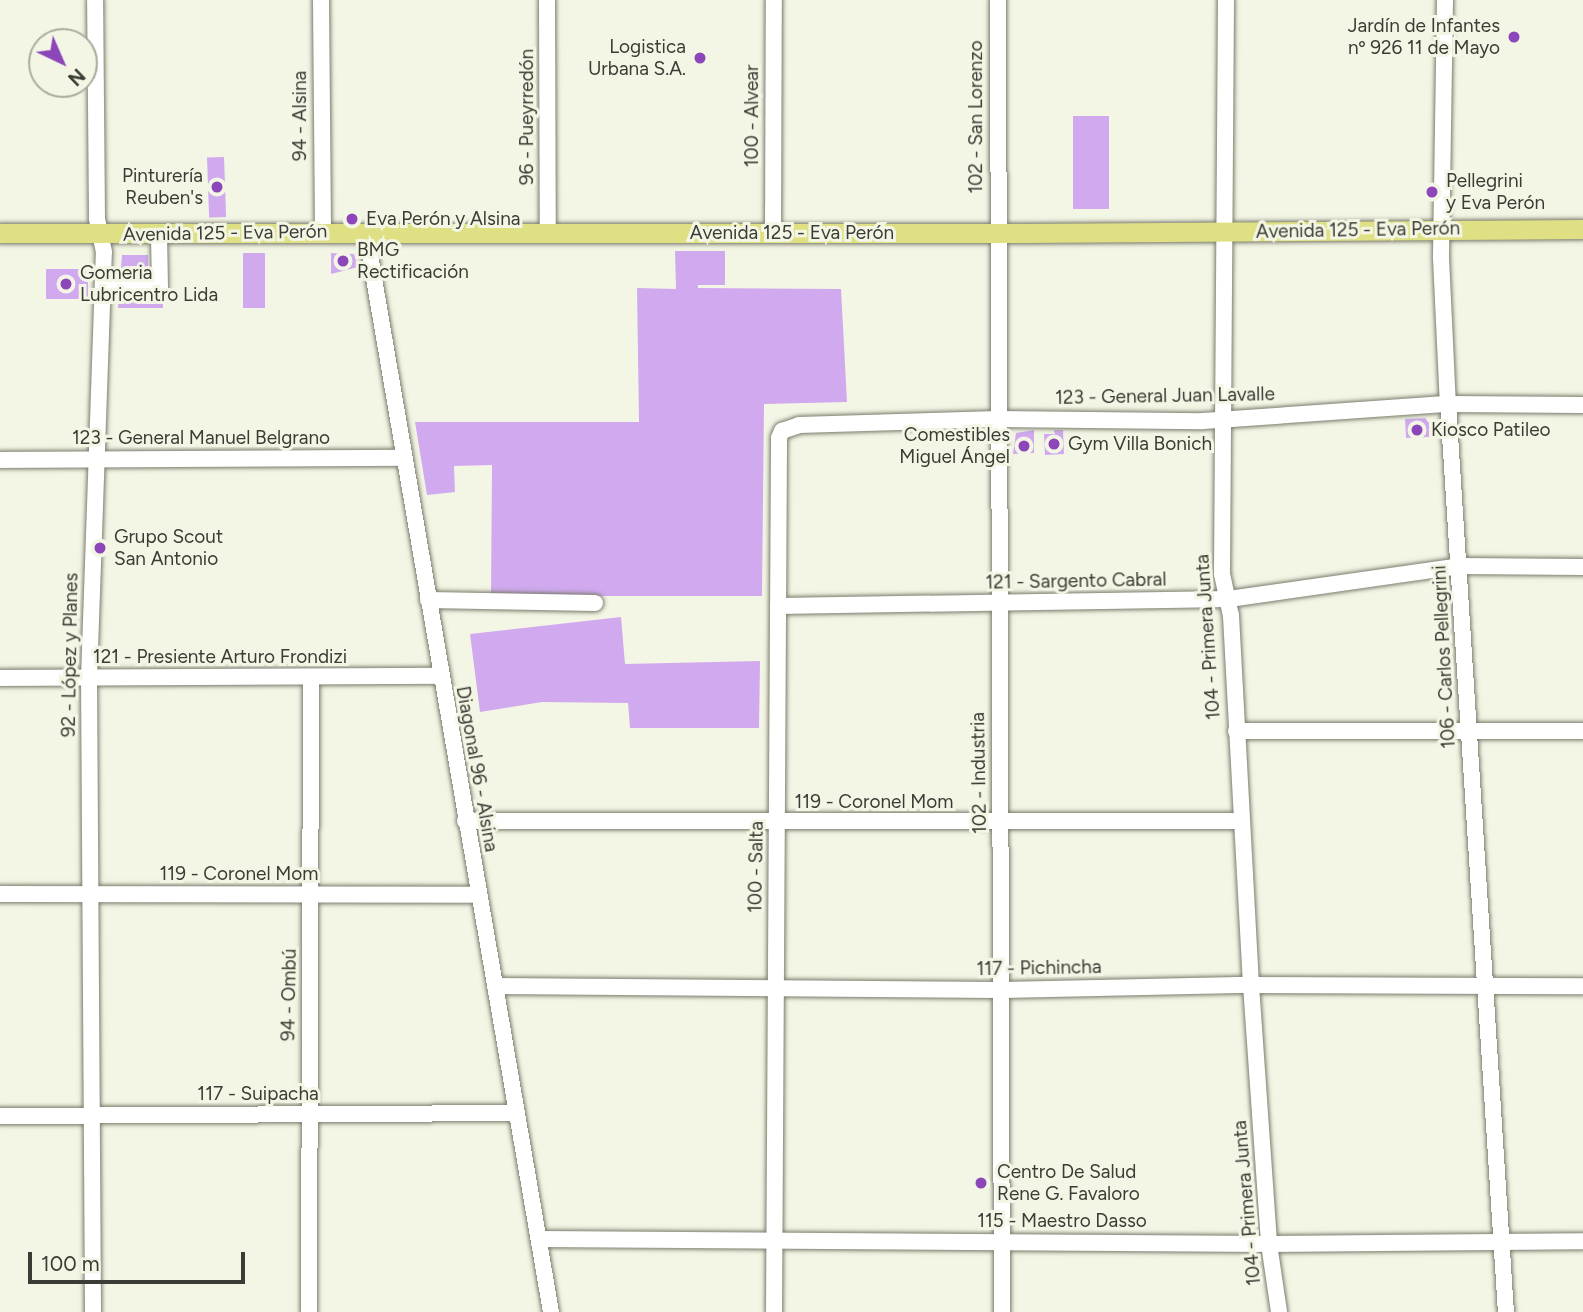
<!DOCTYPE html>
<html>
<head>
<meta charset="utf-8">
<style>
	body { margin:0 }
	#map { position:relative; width:1583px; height:1312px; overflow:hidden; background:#f4f6e5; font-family:Figtree,sans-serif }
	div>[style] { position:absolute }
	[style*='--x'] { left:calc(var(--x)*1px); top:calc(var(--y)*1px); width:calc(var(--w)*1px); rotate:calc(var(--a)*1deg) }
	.building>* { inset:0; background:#d0a9ef; transform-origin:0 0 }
	.roads { filter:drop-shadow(0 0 2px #7b7c6d) drop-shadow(0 0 2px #7b7c6d) }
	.minor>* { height:16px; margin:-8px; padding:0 8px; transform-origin:8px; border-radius:8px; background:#fff }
	.major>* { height:19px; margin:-9.5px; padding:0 9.5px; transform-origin:9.5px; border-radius:9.5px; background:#dee083 }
	.dots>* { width:19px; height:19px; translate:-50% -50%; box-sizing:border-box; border:4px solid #f4f6e5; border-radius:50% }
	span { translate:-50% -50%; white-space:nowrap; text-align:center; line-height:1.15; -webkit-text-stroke:6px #f4f6e5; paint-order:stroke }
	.poi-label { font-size:19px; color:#3b3c35 }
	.right { translate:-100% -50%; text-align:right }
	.left { translate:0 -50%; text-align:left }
	.street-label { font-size:19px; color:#3b3c35 }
	.north { position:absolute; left:28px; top:28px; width:70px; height:70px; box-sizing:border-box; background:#f4f6e5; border:2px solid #aaac9f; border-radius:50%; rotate:136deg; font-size:19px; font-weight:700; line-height:28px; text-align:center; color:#3b3c35 }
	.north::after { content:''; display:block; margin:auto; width:24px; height:32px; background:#8c46ba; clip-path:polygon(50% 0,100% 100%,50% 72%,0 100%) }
	.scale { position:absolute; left:28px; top:1252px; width:217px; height:32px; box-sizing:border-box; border:4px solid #3b3c35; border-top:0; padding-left:9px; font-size:21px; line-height:24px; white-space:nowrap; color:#3b3c35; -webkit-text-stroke:5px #f4f6e5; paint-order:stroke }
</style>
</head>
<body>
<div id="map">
	<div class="building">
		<div style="left:1073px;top:116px;width:36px;height:93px"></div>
		<div style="left:224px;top:157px;width:60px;height:17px;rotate:88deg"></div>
		<div style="clip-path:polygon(675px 251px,725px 251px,725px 285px,698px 285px,698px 288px,841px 289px,847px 402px,764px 404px,762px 596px,491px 596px,492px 465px,454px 466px,455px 492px,427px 495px,415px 422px,639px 422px,637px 288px,676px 289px)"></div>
		<div style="left:265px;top:253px;width:55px;height:22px;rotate:90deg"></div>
		<div style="clip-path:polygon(331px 253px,354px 254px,358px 267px,331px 274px)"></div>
		<div style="clip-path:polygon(122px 255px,148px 255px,148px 295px,163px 295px,163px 308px,118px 308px)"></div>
		<div style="left:46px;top:269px;width:42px;height:30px"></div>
		<div style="clip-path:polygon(1425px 418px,1429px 423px,1429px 437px,1406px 438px,1405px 419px)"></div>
		<div style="clip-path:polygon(1034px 430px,1034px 453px,1013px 454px,1016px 433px)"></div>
		<div style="clip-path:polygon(1054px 430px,1063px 430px,1064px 454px,1045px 455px,1044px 434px,1055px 434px)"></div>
		<div style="clip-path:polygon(621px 617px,625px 664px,760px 661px,759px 728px,630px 728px,628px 703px,542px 702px,480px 712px,470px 634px)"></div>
	</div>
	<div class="roads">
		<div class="minor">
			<div style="--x:321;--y:0;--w:231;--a:89.5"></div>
			<div style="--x:547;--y:0;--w:233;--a:89.8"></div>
			<div style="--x:998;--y:0;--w:1312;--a:89.83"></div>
			<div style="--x:1226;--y:0;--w:574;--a:90.4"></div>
			<div style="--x:1222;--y:574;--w:43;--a:77.9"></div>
			<div style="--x:1231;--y:616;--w:370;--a:86.9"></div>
			<div style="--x:1251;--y:985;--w:260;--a:86"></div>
			<div style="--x:1269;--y:1244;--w:69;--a:81.6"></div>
			<div style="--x:1445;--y:0;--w:258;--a:90.9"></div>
			<div style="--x:1441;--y:258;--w:146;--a:87.3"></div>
			<div style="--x:1448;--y:404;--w:910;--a:86.35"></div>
			<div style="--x:366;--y:232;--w:1096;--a:80.28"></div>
			<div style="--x:773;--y:233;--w:233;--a:-89.8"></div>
			<div style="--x:103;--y:287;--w:57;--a:0"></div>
			<div style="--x:160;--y:287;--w:53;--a:-91.1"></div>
			<div style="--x:0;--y:460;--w:403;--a:-0.3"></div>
			<div style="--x:428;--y:600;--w:167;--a:1"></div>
			<div style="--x:778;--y:606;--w:451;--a:-0.9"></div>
			<div style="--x:1229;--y:599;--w:233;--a:-8.1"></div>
			<div style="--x:1460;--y:566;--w:123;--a:0.5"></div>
			<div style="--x:0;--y:678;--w:441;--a:-0.3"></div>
			<div style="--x:1236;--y:731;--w:347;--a:0"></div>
			<div style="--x:465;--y:821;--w:776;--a:0"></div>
			<div style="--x:0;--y:894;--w:478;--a:0.1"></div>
			<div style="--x:495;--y:986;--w:507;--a:0.45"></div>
			<div style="--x:1002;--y:990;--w:249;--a:-1.2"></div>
			<div style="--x:1251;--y:985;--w:332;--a:0.2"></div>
			<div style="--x:0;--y:1116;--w:516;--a:-0.33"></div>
			<div style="--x:540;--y:1239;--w:729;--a:0.39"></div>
			<div style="--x:1269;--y:1244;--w:314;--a:-0.5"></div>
			<div style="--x:93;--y:1312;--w:634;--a:-90.36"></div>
			<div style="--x:89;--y:678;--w:426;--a:-88"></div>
			<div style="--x:104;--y:252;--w:35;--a:-102"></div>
			<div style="--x:97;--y:218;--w:218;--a:-90.5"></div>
			<div style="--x:309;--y:1312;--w:634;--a:-89.82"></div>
			<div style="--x:774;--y:1312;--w:874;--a:-89.67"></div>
			<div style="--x:779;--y:438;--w:8;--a:-67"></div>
			<div style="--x:782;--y:431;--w:18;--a:-19"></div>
			<div style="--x:799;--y:425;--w:199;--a:-1.7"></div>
			<div style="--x:998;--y:419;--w:205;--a:0.6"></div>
			<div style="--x:1203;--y:421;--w:246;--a:-4"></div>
			<div style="--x:1448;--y:404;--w:135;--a:0.4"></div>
		</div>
		<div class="major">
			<div style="--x:0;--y:233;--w:1024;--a:0"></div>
			<div style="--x:1024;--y:233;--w:559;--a:-0.41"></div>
		</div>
	</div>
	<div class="dots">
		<div style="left:1514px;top:37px;background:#8c46ba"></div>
		<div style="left:700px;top:58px;background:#8c46ba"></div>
		<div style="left:217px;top:187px;background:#8c46ba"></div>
		<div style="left:1432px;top:192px;background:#8c46ba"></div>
		<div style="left:352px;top:219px;background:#8c46ba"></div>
		<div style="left:343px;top:261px;background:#8c46ba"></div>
		<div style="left:66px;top:284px;background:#8c46ba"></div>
		<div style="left:1417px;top:430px;background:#8c46ba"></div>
		<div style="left:1054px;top:444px;background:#8c46ba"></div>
		<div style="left:1024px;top:446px;background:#8c46ba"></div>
		<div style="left:100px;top:548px;background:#8c46ba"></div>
		<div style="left:981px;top:1183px;background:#8c46ba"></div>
	</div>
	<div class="poi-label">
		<span class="right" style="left:1500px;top:37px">Jardín de Infantes<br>nº 926 11 de Mayo</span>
		<span class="right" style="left:686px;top:58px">Logistica<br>Urbana S.A.</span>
		<span class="right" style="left:203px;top:187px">Pinturería<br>Reuben's</span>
		<span class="left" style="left:1446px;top:192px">Pellegrini<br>y Eva Perón</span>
		<span class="left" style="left:366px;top:219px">Eva Perón y Alsina</span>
		<span class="left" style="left:357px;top:261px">BMG<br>Rectificación</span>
		<span class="left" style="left:80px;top:284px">Gomeria<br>Lubricentro Lida</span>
		<span class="left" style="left:1431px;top:430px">Kiosco Patileo</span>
		<span class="right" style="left:1010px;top:446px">Comestibles<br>Miguel Ángel</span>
		<span class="left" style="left:1068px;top:444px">Gym Villa Bonich</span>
		<span class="left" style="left:114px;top:548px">Grupo Scout<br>San Antonio</span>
		<span class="left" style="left:997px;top:1183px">Centro De Salud<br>Rene G. Favaloro</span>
	</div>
	<div class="street-label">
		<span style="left:300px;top:116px;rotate:-90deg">94 - Alsina</span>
		<span style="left:752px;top:116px;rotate:-90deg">100 - Alvear</span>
		<span style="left:527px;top:117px;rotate:-90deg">96 - Pueyrredón</span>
		<span style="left:976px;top:117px;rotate:-90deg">102 - San Lorenzo</span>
		<span style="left:1358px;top:230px;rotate:-1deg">Avenida 125 - Eva Perón</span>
		<span style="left:225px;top:233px;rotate:-1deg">Avenida 125 - Eva Perón</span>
		<span style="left:792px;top:233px">Avenida 125 - Eva Perón</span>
		<span style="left:1165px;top:396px;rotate:-1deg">123 - General Juan Lavalle</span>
		<span style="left:201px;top:438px">123 - General Manuel Belgrano</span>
		<span style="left:1076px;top:581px;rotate:-1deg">121 - Sargento Cabral</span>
		<span style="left:1208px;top:637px;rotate:-94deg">104 - Primera Junta</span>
		<span style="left:70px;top:655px;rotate:-89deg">92 - López y Planes</span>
		<span style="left:220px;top:657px">121 - Presiente Arturo Frondizi</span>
		<span style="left:1444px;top:657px;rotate:-93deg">106 - Carlos Pellegrini</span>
		<span style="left:477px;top:769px;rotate:80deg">Diagonal 96 - Alsina</span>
		<span style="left:979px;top:773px;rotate:-91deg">102 - Industria</span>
		<span style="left:874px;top:802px">119 - Coronel Mom</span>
		<span style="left:756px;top:867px;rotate:-89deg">100 - Salta</span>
		<span style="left:239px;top:874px">119 - Coronel Mom</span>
		<span style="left:1039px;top:968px;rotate:-1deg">117 - Pichincha</span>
		<span style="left:289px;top:995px;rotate:-89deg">94 - Ombú</span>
		<span style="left:258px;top:1094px">117 - Suipacha</span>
		<span style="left:1247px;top:1203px;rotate:-95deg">104 - Primera Junta</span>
		<span style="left:1062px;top:1221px">115 - Maestro Dasso</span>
	</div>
	<div class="north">N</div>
	<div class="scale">100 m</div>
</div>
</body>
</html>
